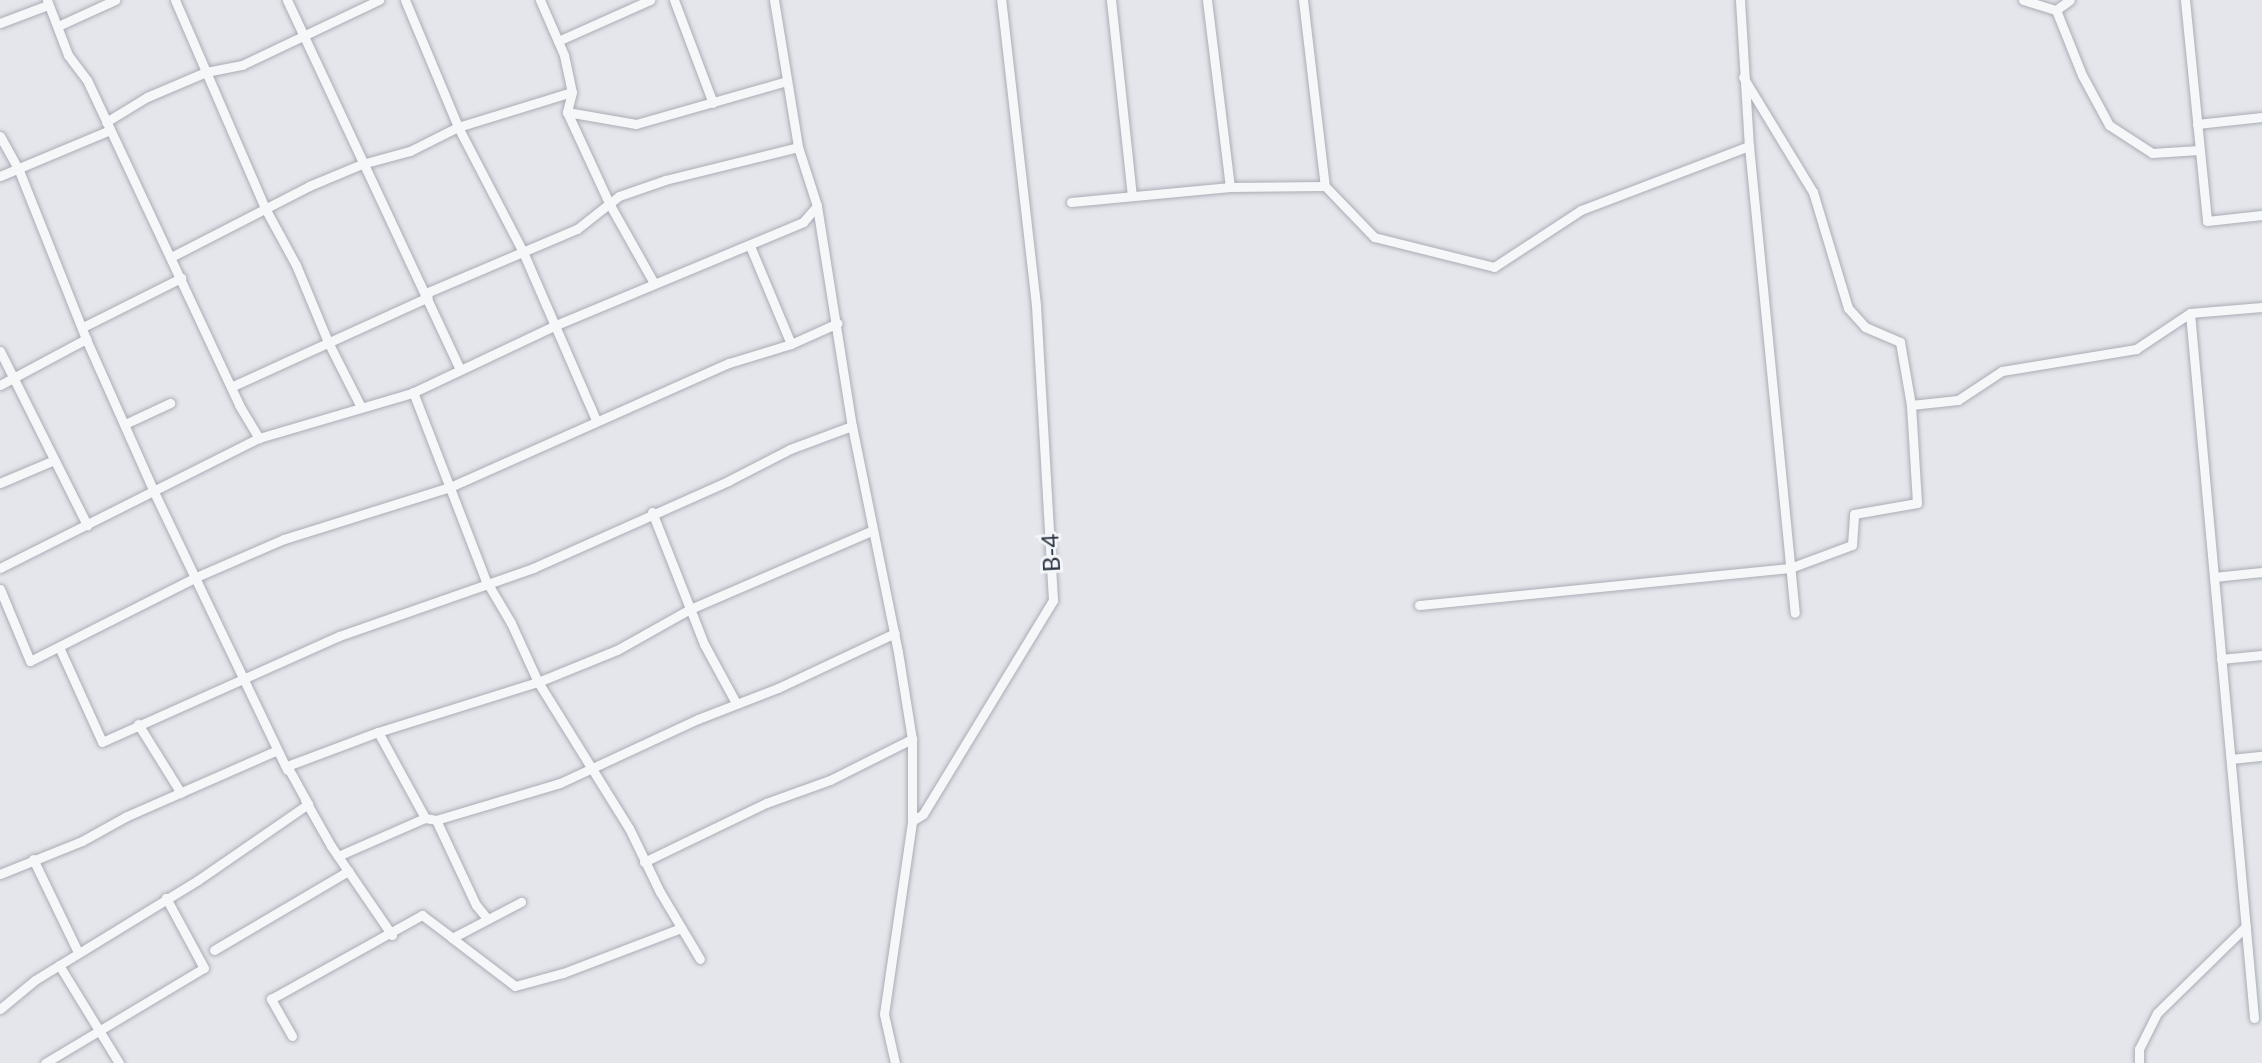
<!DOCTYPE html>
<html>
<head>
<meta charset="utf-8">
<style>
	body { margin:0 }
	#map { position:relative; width:2262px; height:1063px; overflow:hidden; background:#e4e6eb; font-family:Lato,sans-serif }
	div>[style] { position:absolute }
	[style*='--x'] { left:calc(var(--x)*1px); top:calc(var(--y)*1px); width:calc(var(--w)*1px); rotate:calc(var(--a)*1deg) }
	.roads { filter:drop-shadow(0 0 2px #a9adb5) drop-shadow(0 0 2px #a9adb5) }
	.minor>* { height:9px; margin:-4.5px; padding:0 4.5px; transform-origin:4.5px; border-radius:4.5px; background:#f6f7f9 }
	span { translate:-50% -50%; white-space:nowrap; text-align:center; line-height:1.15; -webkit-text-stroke:6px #f3f5f8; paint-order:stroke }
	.street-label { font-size:24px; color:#2c3443 }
</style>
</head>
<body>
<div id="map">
	<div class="roads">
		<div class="minor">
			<div style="--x:47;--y:0;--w:59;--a:69.1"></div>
			<div style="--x:68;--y:55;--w:31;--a:53"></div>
			<div style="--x:87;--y:80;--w:359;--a:64.9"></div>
			<div style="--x:239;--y:405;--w:39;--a:59"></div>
			<div style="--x:175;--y:0;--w:229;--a:66.6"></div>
			<div style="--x:266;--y:210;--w:63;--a:61.4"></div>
			<div style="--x:296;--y:265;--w:83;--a:67.4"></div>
			<div style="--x:328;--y:342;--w:73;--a:63.1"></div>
			<div style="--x:287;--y:0;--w:408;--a:64.9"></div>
			<div style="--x:405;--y:0;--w:138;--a:67.3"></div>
			<div style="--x:458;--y:127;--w:141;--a:62.5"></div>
			<div style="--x:523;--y:252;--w:183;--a:66.5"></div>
			<div style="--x:540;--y:0;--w:60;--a:66.4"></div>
			<div style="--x:564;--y:55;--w:38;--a:78"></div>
			<div style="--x:572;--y:92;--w:21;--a:104"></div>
			<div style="--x:567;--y:112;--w:102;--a:65.2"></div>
			<div style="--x:610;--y:205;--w:90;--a:60.6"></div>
			<div style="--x:674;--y:0;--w:110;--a:69.3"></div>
			<div style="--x:774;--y:0;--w:149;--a:80.7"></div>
			<div style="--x:798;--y:147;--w:62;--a:72.1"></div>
			<div style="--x:817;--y:206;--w:223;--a:81"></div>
			<div style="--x:852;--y:426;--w:231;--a:78.5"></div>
			<div style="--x:898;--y:652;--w:88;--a:80.9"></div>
			<div style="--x:912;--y:739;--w:82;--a:90"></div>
			<div style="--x:1111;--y:0;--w:196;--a:83.9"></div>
			<div style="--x:1207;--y:0;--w:188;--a:83"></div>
			<div style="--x:1303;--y:0;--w:187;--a:83.3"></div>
			<div style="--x:1325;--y:186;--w:71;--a:46.1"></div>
			<div style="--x:1374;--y:237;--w:124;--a:14"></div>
			<div style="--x:1494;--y:267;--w:104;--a:-33.2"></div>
			<div style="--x:1581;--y:210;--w:180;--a:-20.9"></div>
			<div style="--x:1740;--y:0;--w:146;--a:86.5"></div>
			<div style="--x:1749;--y:146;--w:469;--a:84.4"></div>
			<div style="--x:2023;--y:0;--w:34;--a:17"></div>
			<div style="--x:2056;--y:10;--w:17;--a:-36"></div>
			<div style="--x:2185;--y:0;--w:222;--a:84.3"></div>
			<div style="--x:2207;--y:221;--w:55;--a:-6.2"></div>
			<div style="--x:2056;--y:10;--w:70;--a:68.2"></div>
			<div style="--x:2082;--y:75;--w:57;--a:61.6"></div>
			<div style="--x:2109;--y:125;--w:51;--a:33.1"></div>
			<div style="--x:2152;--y:153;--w:47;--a:-3.7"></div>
			<div style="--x:0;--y:23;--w:51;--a:-20.6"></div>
			<div style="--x:58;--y:26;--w:63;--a:-24.5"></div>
			<div style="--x:558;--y:41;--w:101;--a:-24"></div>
			<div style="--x:1743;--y:77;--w:135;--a:58.7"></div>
			<div style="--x:1813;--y:192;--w:121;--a:73.2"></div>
			<div style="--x:1848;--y:308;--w:25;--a:48"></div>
			<div style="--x:1865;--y:327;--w:38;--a:23"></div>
			<div style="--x:1900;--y:342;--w:64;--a:80.1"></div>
			<div style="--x:1911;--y:405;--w:47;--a:-6.1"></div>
			<div style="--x:1958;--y:400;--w:53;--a:-33.4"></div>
			<div style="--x:2002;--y:371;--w:136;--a:-9.3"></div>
			<div style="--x:2136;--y:349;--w:65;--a:-33.7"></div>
			<div style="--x:2190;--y:313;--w:72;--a:-4.8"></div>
			<div style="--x:567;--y:112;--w:70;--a:9.9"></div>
			<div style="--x:636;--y:124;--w:157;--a:-15.9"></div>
			<div style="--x:106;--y:122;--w:48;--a:-31.4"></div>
			<div style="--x:147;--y:97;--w:64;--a:-23"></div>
			<div style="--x:206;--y:72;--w:37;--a:-11"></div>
			<div style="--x:242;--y:65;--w:152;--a:-25.4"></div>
			<div style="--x:2197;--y:124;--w:65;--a:-6.1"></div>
			<div style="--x:0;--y:136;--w:37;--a:61"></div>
			<div style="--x:18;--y:168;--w:184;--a:68.3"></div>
			<div style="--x:86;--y:339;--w:167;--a:66"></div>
			<div style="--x:154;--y:492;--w:308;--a:64.4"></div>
			<div style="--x:0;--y:176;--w:119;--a:-22.7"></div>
			<div style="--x:1071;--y:202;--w:160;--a:-5.4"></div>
			<div style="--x:1230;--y:187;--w:95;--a:-0.6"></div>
			<div style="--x:750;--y:246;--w:106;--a:67.3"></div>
			<div style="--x:171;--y:257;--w:155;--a:-27.2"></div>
			<div style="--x:309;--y:186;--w:57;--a:-22.5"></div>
			<div style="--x:362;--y:164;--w:50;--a:-15.2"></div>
			<div style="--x:410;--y:151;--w:54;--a:-26.6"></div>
			<div style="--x:458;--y:127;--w:119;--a:-17.1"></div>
			<div style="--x:426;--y:293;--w:164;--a:-23"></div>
			<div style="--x:577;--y:229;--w:53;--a:-38.2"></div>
			<div style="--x:619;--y:196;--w:49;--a:-19.2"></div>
			<div style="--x:665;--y:180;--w:137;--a:-13.9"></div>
			<div style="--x:2190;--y:313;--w:708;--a:84.81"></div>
			<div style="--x:83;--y:327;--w:110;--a:-26.6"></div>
			<div style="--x:0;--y:351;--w:195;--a:63.4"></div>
			<div style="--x:0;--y:385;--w:98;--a:-28.1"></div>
			<div style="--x:233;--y:386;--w:214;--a:-24.5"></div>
			<div style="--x:413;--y:392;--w:200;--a:68.9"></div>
			<div style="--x:485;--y:579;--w:51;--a:59.4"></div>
			<div style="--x:511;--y:623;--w:65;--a:65.4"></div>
			<div style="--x:538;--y:682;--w:172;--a:58.1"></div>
			<div style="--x:629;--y:828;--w:71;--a:64.2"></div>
			<div style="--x:660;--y:892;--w:78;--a:59.2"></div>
			<div style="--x:125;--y:424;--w:50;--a:-25"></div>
			<div style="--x:0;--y:483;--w:56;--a:-22.9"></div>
			<div style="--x:652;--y:512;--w:142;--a:68.5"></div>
			<div style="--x:704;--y:644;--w:67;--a:61.5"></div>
			<div style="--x:0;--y:568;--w:290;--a:-26.7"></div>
			<div style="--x:259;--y:438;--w:159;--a:-16.4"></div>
			<div style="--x:412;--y:393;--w:159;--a:-25.3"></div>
			<div style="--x:556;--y:325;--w:268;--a:-22.6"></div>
			<div style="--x:803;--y:222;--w:21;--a:-49"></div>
			<div style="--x:2214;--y:577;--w:48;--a:-5.9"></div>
			<div style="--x:0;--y:589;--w:78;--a:67.4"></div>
			<div style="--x:30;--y:661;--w:186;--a:-26.8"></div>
			<div style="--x:196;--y:577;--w:96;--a:-23.4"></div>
			<div style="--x:284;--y:539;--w:174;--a:-17.4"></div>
			<div style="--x:450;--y:487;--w:305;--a:-24"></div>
			<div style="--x:729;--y:363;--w:65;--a:-17"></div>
			<div style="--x:791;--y:344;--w:51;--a:-24.1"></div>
			<div style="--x:1419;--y:605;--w:373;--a:-5.7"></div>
			<div style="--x:1790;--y:568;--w:66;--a:-20.4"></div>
			<div style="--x:1852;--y:545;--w:31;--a:-86"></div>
			<div style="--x:1854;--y:514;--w:64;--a:-9.9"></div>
			<div style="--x:1917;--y:503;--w:98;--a:-93.5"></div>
			<div style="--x:59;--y:647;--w:104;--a:65.6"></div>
			<div style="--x:102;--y:742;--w:260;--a:-24.1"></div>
			<div style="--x:339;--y:636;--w:206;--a:-19.3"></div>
			<div style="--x:533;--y:568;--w:214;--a:-24"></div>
			<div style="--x:728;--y:481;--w:70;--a:-27.3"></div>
			<div style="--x:790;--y:449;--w:66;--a:-20.4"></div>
			<div style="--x:2221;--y:659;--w:41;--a:-5.6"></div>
			<div style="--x:138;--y:724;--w:81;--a:58.1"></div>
			<div style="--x:378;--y:732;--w:98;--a:61.3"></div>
			<div style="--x:2231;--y:759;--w:31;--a:-6"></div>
			<div style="--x:305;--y:800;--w:53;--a:60.5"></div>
			<div style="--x:331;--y:846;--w:108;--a:55.6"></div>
			<div style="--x:436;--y:820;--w:94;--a:64.8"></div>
			<div style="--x:476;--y:905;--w:17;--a:50"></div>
			<div style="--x:338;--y:856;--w:95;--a:-23.6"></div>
			<div style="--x:425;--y:818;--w:11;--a:10"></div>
			<div style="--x:436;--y:820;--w:129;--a:-16.6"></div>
			<div style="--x:560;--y:783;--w:152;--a:-24.9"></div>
			<div style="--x:698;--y:719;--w:86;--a:-21.2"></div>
			<div style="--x:778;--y:688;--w:129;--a:-25.2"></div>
			<div style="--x:33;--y:859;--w:103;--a:64.2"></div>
			<div style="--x:644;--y:862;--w:136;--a:-25.8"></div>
			<div style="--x:766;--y:803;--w:68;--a:-19.8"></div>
			<div style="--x:830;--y:780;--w:92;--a:-26.6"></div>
			<div style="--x:0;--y:874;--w:88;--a:-21.9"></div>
			<div style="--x:82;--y:841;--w:51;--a:-29.1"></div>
			<div style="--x:127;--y:816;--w:162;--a:-23.7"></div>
			<div style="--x:452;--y:938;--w:79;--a:37.3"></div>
			<div style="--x:515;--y:986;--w:50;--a:-15.2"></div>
			<div style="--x:563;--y:973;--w:126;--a:-20.9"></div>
			<div style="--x:214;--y:950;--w:156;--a:-30.5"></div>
			<div style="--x:59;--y:965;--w:115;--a:58.5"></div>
			<div style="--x:0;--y:1009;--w:45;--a:-39.6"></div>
			<div style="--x:35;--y:980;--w:191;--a:-31.5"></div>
			<div style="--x:198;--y:880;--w:134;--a:-34.6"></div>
			<div style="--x:308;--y:804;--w:43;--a:-118.9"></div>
			<div style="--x:287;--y:766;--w:97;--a:-20.5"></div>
			<div style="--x:378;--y:732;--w:168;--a:-17.4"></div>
			<div style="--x:538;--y:682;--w:85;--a:-22.1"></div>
			<div style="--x:617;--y:650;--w:84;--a:-29.3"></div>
			<div style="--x:690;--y:609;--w:199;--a:-23.3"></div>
			<div style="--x:292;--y:1036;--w:43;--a:-119.6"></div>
			<div style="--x:271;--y:999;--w:173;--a:-29.1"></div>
			<div style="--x:422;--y:915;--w:38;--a:37"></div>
			<div style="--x:452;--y:938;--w:78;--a:-27.6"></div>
			<div style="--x:45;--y:1063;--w:185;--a:-30.9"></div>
			<div style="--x:204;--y:968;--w:80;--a:-118.5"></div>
			<div style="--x:895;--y:1063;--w:50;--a:-102.7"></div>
			<div style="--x:884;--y:1014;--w:195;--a:-81.7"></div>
			<div style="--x:912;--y:821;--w:13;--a:-32"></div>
			<div style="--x:923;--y:814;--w:250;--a:-58.7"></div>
			<div style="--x:1053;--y:600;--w:295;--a:-93.3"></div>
			<div style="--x:1036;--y:305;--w:307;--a:-96.5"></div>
			<div style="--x:2139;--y:1063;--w:14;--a:-90"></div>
			<div style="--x:2139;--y:1049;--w:40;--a:-63.4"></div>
			<div style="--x:2157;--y:1013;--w:124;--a:-44.3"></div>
		</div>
	</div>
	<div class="street-label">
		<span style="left:1050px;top:553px;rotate:-93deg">B-4</span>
	</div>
</div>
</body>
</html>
